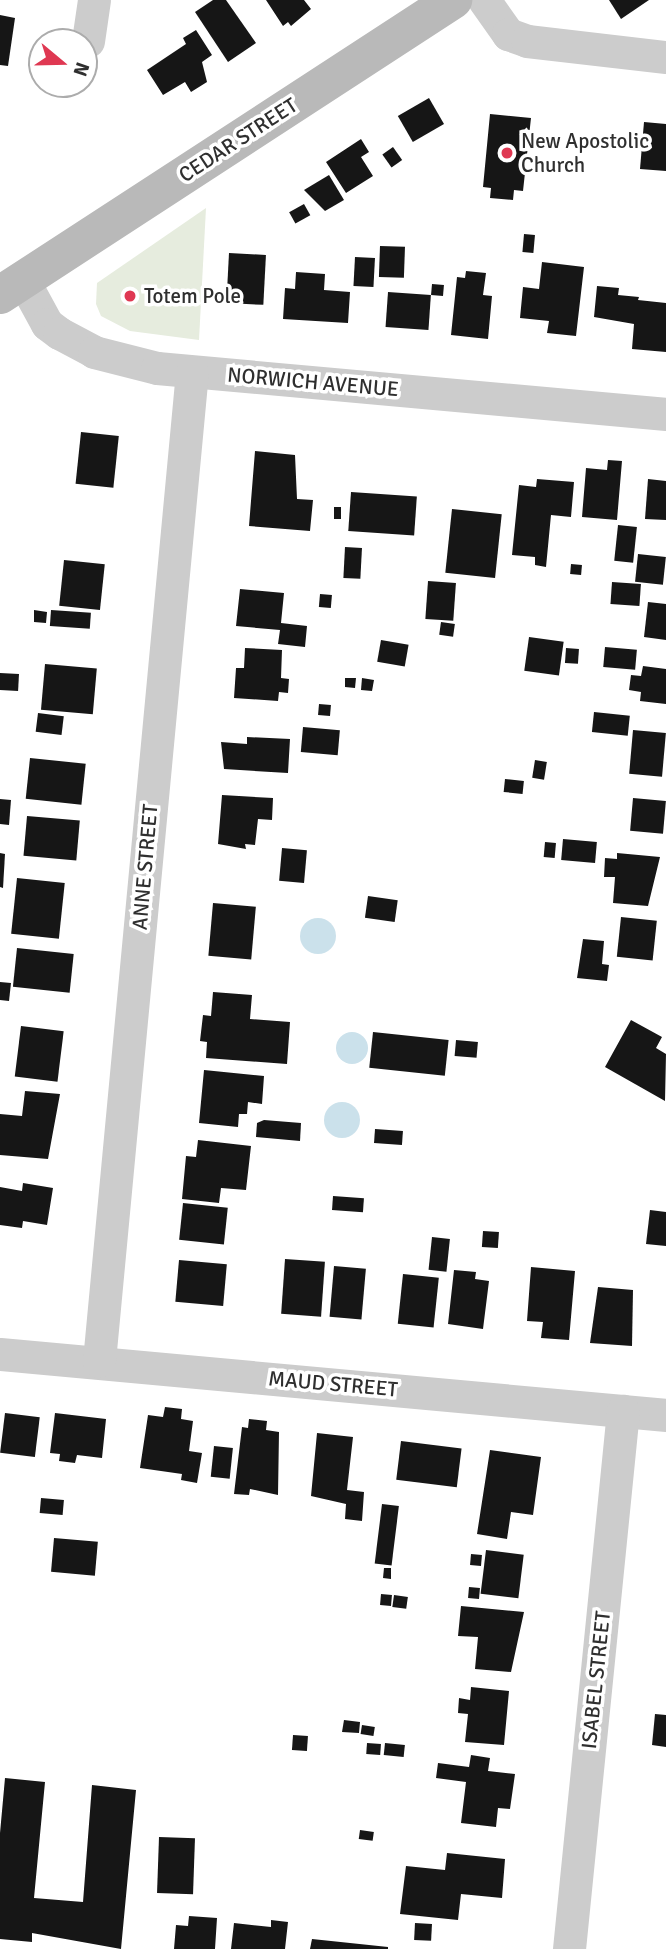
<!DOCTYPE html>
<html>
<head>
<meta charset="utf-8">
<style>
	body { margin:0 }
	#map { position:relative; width:666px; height:1949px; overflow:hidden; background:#fff; font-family:Signika,sans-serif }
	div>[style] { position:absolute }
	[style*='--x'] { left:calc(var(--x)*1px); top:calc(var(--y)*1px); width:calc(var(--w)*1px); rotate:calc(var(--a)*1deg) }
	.green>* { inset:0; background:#e6ecde }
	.water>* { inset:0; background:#cbe1eb }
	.round { border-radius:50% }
	.building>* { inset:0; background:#161616; transform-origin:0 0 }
	.street>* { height:33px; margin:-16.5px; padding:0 16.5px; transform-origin:16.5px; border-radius:16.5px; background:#ccc }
	.secondary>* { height:38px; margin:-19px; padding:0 19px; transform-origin:19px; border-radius:19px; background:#b9b9b9 }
	.dots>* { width:19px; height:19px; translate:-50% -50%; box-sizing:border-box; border:4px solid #fff; border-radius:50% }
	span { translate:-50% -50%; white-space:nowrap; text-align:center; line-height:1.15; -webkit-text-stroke:7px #fff; paint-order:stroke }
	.street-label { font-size:21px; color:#2f2f2f }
	.poi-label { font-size:21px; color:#2f2f2f }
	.left { translate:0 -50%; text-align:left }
	.north { position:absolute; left:28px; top:28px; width:70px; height:70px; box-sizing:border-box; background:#fff; border:2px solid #acacac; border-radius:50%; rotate:109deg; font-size:19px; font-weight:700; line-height:28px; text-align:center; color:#2f2f2f }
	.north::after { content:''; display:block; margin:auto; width:24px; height:32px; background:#df3852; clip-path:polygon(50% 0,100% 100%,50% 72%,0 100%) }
</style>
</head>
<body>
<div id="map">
	<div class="green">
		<div style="clip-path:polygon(206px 208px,199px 340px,130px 331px,101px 316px,96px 304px,97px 283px)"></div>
	</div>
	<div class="water">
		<div class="round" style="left:300px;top:918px;width:36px;height:36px"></div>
		<div class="round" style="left:336px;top:1032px;width:32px;height:32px"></div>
		<div class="round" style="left:324px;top:1102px;width:36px;height:36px"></div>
	</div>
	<div class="building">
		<div style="clip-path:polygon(213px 0,226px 0,256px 43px,228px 62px,195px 12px)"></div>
		<div style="clip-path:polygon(266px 0,304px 0,311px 9px,291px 26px,288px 22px,283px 26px)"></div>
		<div style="clip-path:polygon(609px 0,649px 0,621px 19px)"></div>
		<div style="clip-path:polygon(0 15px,15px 18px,8px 66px,0 65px)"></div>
		<div style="clip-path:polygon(196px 30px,212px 55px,202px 62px,207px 82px,191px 92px,185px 82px,163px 95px,147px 70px,186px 44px,183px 38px)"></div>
		<div style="left:429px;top:98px;width:30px;height:36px;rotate:60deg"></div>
		<div style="clip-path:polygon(490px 114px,531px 118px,523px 191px,514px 190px,513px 200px,490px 198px,491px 188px,483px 187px)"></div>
		<div style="clip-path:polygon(644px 122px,666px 124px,666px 171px,640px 169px)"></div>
		<div style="clip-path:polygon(361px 139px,369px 152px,361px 157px,373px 176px,346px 193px,326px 162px)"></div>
		<div style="left:393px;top:147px;width:16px;height:13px;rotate:55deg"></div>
		<div style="clip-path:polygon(329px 175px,344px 200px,325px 211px,304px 190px)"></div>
		<div style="left:304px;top:204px;width:13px;height:17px;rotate:61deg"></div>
		<div style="left:524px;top:234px;width:11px;height:18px;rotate:5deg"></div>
		<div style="left:380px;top:246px;width:25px;height:31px;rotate:2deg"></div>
		<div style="left:229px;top:253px;width:37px;height:50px;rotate:3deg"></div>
		<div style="left:355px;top:257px;width:20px;height:29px;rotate:3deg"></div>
		<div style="clip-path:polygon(542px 262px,584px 267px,576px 336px,547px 333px,549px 321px,520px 318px,523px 287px,539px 289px)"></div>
		<div style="clip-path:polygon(466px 271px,486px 273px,483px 295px,492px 296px,488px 339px,451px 335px,457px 277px,465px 278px)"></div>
		<div style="clip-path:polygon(296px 272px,325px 274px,324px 290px,350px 292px,348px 323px,283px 319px,285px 288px,295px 289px)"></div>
		<div style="left:432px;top:284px;width:12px;height:11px;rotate:5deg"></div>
		<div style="clip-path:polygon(597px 286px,619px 288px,618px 295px,639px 297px,638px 300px,666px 303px,666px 352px,632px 349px,634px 324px,594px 317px)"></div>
		<div style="left:388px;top:292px;width:43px;height:35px;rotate:4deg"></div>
		<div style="left:81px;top:432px;width:38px;height:52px;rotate:6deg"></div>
		<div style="clip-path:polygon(255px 451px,295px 455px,297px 499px,313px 500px,310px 531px,249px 526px)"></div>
		<div style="clip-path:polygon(608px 460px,622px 461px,617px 520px,582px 517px,586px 468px,607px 470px)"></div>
		<div style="clip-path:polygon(537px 479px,574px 482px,571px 517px,551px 515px,546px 567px,535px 565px,535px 557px,512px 555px,519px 485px,536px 487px)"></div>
		<div style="clip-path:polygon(648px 479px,666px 481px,666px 520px,645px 519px)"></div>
		<div style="left:351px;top:492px;width:66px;height:39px;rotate:4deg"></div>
		<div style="left:334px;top:507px;width:7px;height:12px"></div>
		<div style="left:452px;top:509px;width:50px;height:64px;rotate:6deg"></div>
		<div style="left:618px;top:525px;width:19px;height:36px;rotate:6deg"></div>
		<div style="left:345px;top:547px;width:17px;height:31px;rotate:3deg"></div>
		<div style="left:638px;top:554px;width:28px;height:28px;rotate:6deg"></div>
		<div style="left:64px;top:560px;width:41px;height:46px;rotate:6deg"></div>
		<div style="left:571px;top:564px;width:11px;height:10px;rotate:5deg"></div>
		<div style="left:428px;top:581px;width:28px;height:38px;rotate:4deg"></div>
		<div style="left:612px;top:582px;width:29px;height:22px;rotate:4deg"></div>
		<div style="clip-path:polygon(240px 589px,284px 593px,281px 623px,307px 626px,305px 647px,278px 644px,280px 630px,236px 626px)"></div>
		<div style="left:320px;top:594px;width:12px;height:13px;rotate:5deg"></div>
		<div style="clip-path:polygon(648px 602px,666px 604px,666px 640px,644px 637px)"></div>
		<div style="clip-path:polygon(34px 610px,47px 612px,46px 623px,34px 622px)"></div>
		<div style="left:51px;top:610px;width:40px;height:16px;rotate:4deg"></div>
		<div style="left:441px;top:622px;width:14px;height:13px;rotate:8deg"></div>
		<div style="left:529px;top:637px;width:35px;height:34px;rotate:8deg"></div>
		<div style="left:381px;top:640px;width:28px;height:22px;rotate:10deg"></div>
		<div style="left:605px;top:647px;width:32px;height:20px;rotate:5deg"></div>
		<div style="clip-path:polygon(245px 648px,282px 650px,281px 678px,289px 679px,288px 693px,279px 692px,278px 701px,234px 698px,236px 668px,244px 668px)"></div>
		<div style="left:566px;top:648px;width:13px;height:15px;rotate:4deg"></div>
		<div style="left:45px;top:664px;width:52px;height:46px;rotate:5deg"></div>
		<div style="clip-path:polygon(643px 666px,666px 669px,666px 704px,640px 701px,641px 692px,629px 690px,631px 675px,641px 676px)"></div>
		<div style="left:0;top:673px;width:19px;height:17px;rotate:3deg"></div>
		<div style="clip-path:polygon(345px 678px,356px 678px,355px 688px,345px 687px)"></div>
		<div style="clip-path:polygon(362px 678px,374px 680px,372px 691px,361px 690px)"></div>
		<div style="left:319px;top:704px;width:12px;height:11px;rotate:5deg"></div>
		<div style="left:594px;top:712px;width:36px;height:20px;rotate:6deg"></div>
		<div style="left:38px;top:713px;width:26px;height:19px;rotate:7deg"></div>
		<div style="left:303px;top:727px;width:37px;height:25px;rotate:5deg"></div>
		<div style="left:633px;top:730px;width:33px;height:44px;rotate:5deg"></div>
		<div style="clip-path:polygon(247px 737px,290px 739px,288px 773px,224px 769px,221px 742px,247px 744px)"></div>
		<div style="left:30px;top:758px;width:56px;height:41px;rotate:6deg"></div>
		<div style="left:535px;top:760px;width:12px;height:18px;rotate:9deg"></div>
		<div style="left:505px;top:779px;width:19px;height:13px;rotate:6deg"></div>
		<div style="clip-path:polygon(222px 795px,273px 798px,272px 820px,258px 819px,255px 845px,245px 844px,246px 849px,218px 844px)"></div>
		<div style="left:633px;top:798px;width:33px;height:33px;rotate:5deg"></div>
		<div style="clip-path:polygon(0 799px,11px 800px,9px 825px,0 824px)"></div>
		<div style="left:27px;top:816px;width:53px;height:40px;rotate:5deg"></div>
		<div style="left:563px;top:839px;width:34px;height:21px;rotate:5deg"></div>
		<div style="left:545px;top:842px;width:11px;height:15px;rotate:5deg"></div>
		<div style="left:282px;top:848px;width:25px;height:33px;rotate:5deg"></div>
		<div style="clip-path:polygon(0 853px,5px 854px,3px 888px,0 887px)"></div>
		<div style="clip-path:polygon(617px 853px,660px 857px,648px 906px,613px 903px,615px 877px,604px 877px,605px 858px,617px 859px)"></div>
		<div style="left:17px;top:878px;width:48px;height:56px;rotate:6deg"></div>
		<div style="left:368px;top:896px;width:30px;height:22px;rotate:8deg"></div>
		<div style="left:213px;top:903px;width:43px;height:53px;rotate:5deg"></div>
		<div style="left:621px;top:917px;width:36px;height:40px;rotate:6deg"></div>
		<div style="clip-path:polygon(583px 939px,604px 941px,602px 964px,609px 965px,607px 981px,577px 978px)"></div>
		<div style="left:17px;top:948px;width:57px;height:39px;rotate:6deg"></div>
		<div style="clip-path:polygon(0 982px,11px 983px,9px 1001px,0 1000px)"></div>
		<div style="clip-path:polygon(213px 992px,252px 995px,250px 1019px,290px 1022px,287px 1064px,206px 1058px,207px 1042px,200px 1041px,203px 1015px,211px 1016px)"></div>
		<div style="clip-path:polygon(631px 1020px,662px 1037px,656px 1048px,666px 1054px,665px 1101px,605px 1067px)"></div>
		<div style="left:21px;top:1026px;width:43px;height:51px;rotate:7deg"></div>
		<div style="left:373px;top:1032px;width:76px;height:36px;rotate:6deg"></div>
		<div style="left:456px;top:1040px;width:22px;height:16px;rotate:5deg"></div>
		<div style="clip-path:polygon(204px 1070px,264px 1076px,262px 1104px,248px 1102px,247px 1114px,239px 1114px,238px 1127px,199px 1123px)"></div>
		<div style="clip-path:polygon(25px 1091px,60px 1094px,48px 1159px,0 1155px,0 1114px,22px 1116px)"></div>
		<div style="clip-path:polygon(264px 1120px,301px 1123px,300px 1141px,256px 1137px,257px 1123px)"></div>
		<div style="left:375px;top:1129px;width:28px;height:14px;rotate:4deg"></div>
		<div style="clip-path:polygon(198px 1140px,251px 1146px,246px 1190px,221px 1188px,219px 1203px,182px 1199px,186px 1156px,196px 1157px)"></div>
		<div style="clip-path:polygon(23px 1183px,53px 1188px,47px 1225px,23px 1221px,22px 1228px,0 1225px,0 1187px,22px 1191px)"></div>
		<div style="left:333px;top:1196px;width:31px;height:14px;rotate:4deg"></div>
		<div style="left:183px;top:1203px;width:45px;height:37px;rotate:6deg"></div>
		<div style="clip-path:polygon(650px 1210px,666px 1212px,666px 1246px,646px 1244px)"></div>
		<div style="left:483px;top:1231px;width:16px;height:16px;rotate:4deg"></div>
		<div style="left:432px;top:1237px;width:18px;height:33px;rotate:6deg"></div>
		<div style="left:285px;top:1259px;width:40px;height:55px;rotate:4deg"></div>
		<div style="left:179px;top:1260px;width:48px;height:42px;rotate:5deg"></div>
		<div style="left:334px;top:1266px;width:32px;height:51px;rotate:5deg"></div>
		<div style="clip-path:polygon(531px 1267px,575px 1271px,569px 1340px,541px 1338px,543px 1322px,527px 1321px)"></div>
		<div style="clip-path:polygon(454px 1270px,476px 1272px,475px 1279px,489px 1281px,483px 1329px,448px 1324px)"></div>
		<div style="left:403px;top:1274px;width:36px;height:50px;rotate:6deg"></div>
		<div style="clip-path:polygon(598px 1287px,633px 1290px,632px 1346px,590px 1343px)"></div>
		<div style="clip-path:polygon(165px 1407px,182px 1409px,181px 1419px,193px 1421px,189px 1451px,202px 1453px,197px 1483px,181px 1480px,182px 1474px,140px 1468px,148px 1415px,163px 1417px)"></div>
		<div style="left:5px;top:1413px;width:35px;height:40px;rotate:7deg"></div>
		<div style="clip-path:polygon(55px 1413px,106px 1419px,102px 1458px,77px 1455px,75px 1463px,59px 1461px,60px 1454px,50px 1453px)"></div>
		<div style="clip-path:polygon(249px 1419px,267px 1421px,266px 1430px,279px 1432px,278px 1495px,250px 1489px,249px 1495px,234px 1494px,242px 1427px,248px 1428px)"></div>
		<div style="clip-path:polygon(317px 1433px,353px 1437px,347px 1490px,364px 1492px,362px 1521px,345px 1519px,346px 1504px,311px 1496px)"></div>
		<div style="left:401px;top:1441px;width:61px;height:39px;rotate:7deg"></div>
		<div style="left:214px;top:1446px;width:19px;height:31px;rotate:6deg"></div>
		<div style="clip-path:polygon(490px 1450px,541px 1457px,533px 1515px,511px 1512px,507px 1539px,477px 1534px)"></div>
		<div style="left:41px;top:1498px;width:23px;height:15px;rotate:5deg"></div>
		<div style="left:382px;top:1504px;width:17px;height:60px;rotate:7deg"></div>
		<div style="left:54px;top:1538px;width:44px;height:34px;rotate:5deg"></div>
		<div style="left:486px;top:1550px;width:38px;height:44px;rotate:7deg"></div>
		<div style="left:471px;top:1554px;width:11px;height:11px;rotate:5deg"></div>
		<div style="clip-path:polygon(384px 1568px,391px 1568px,391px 1579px,383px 1578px)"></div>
		<div style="left:469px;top:1587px;width:11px;height:11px;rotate:5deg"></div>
		<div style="left:381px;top:1594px;width:11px;height:11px;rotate:5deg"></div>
		<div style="left:394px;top:1595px;width:14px;height:12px;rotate:8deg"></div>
		<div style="clip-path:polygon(461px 1606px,524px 1612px,511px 1672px,475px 1669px,478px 1637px,458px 1636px)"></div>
		<div style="clip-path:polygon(471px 1687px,509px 1691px,504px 1745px,465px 1742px,468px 1714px,458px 1713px,459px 1698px,470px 1700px)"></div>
		<div style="clip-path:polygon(655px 1714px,666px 1715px,666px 1747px,652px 1745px)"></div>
		<div style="clip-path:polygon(344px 1720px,360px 1722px,359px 1733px,342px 1732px)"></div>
		<div style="left:362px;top:1725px;width:13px;height:9px;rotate:9deg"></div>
		<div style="left:293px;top:1735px;width:15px;height:15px;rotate:4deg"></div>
		<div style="left:367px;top:1743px;width:14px;height:11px;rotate:4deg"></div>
		<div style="left:385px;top:1743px;width:20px;height:12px;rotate:6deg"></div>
		<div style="clip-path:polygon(471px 1755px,490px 1758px,488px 1771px,515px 1774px,510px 1809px,498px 1808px,496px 1827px,461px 1823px,466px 1782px,436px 1778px,438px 1763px,469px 1767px)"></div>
		<div style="clip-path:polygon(5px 1778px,45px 1782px,34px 1898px,83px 1902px,92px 1785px,136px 1790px,121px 1949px,32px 1933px,32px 1942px,0 1939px,0 1833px)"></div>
		<div style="left:360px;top:1830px;width:14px;height:9px;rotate:8deg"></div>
		<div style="left:159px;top:1837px;width:36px;height:56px;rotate:2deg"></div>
		<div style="clip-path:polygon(447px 1853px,505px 1859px,502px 1898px,461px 1894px,458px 1920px,400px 1914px,406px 1866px,445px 1870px)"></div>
		<div style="clip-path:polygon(189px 1916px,217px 1918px,215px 1949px,174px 1949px,176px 1925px,188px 1926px)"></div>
		<div style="clip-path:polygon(271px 1920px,288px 1922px,285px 1949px,231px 1949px,234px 1923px,271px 1927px)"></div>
		<div style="left:415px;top:1923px;width:17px;height:17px;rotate:3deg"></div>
		<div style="clip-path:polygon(312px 1939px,388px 1947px,388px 1949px,310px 1949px)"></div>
	</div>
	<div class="street">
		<div style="--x:484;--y:0;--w:42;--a:54.8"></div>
		<div style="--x:508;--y:34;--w:20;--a:20"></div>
		<div style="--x:527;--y:41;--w:140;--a:6.6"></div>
		<div style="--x:88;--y:41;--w:41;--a:-81.7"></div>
		<div style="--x:23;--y:280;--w:50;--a:61.4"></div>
		<div style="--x:47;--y:324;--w:15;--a:37"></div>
		<div style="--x:59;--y:333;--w:40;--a:28"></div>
		<div style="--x:94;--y:352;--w:65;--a:14.3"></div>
		<div style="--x:157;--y:368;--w:511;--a:5.16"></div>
		<div style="--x:0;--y:1354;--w:669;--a:5.23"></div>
		<div style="--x:99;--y:1361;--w:993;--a:-84.63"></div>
		<div style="--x:569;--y:1949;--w:541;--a:-84.27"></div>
	</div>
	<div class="secondary">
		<div style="--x:0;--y:295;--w:541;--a:-33.07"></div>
	</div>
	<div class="dots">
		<div style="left:507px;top:153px;background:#df3852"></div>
		<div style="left:130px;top:296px;background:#df3852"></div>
	</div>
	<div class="street-label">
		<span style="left:238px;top:140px;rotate:-33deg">CEDAR STREET</span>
		<span style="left:313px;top:382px;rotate:5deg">NORWICH AVENUE</span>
		<span style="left:145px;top:867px;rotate:-85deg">ANNE STREET</span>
		<span style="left:333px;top:1384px;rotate:5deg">MAUD STREET</span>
		<span style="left:596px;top:1680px;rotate:-84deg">ISABEL STREET</span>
	</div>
	<div class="poi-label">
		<span class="left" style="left:521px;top:153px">New Apostolic<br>Church</span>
		<span class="left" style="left:144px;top:296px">Totem Pole</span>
	</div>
	<div class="north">N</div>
</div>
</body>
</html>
